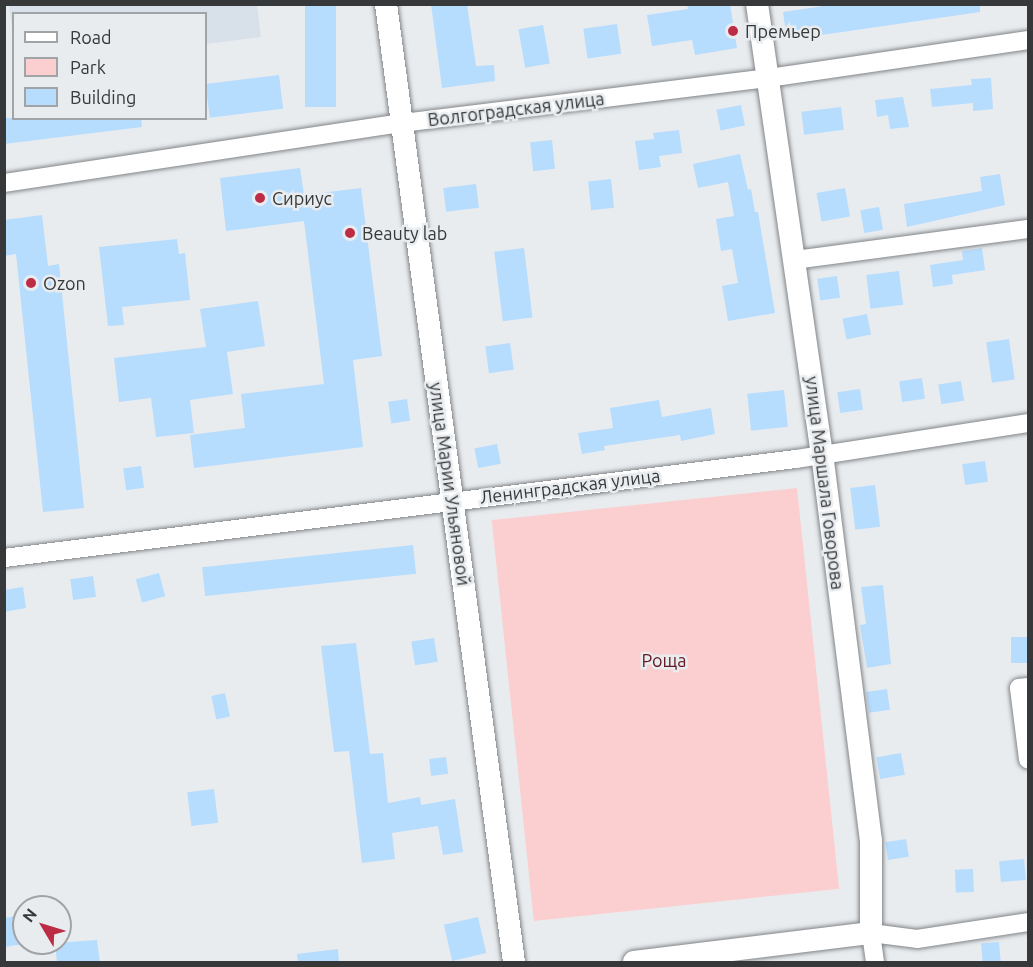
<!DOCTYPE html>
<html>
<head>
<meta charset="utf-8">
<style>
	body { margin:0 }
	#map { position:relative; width:1033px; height:967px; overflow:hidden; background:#e9ecef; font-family:Ubuntu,sans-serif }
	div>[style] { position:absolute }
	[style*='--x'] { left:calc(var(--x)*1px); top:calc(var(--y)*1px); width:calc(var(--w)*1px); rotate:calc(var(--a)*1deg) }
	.built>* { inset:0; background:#d8e1ea }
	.green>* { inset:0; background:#fbcfd0; transform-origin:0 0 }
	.building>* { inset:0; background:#b6dcfe; transform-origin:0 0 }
	.roads { filter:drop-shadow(0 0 2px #828588) drop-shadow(0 0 2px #828588) }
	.minor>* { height:18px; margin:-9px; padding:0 9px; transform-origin:9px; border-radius:9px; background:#fff }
	.tertiary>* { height:22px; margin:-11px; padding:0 11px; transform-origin:11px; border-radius:11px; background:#fff }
	.dots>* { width:16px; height:16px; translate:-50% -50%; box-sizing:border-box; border:3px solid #e9ecef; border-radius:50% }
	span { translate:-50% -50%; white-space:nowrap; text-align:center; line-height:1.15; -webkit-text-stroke:5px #e9ecef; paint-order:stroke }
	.poi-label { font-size:18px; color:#363839 }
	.left { translate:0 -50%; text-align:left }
	.street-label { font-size:18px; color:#363839 }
	.park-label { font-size:18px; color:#641823 }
	.frame { position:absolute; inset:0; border:6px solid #363839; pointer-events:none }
	.legend { position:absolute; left:12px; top:12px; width:195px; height:108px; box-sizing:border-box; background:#e9ecef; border:2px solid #a1a4a6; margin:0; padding:8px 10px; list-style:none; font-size:18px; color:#363839 }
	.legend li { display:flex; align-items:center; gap:12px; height:30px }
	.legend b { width:30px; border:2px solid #a1a4a6 }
	.north { position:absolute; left:12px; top:895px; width:60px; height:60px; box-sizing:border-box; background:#e9ecef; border:2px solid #a1a4a6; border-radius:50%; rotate:308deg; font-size:16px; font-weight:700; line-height:24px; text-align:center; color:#363839 }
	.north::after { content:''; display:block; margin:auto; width:21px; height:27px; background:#bd2c45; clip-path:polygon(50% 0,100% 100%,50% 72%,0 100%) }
</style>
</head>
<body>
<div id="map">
	<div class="built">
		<div style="clip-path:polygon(9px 5px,257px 5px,261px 37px,206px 44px,206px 14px,14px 14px,13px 37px)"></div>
	</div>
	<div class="green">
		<div style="left:797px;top:488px;width:403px;height:307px;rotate:84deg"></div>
	</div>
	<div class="building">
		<div style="left:305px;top:4px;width:31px;height:103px"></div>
		<div style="clip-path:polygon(431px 4px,467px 4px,476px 66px,494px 65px,495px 81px,442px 88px)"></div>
		<div style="clip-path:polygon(687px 4px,730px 4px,737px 48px,695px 55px,692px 40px,652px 46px,647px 15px,688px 9px)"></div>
		<div style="clip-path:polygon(837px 4px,980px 4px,980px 12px,787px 40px,783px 12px)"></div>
		<div style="left:617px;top:24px;width:30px;height:34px;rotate:82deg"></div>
		<div style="left:543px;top:25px;width:39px;height:25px;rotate:80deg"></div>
		<div style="left:279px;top:75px;width:34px;height:74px;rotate:83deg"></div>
		<div style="clip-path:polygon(991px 78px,993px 109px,973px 111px,973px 103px,932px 107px,930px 89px,972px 85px,971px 79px)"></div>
		<div style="clip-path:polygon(903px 97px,909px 127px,890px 129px,888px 115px,877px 117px,875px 100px)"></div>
		<div style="left:741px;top:105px;width:21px;height:25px;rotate:79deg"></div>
		<div style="left:841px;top:107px;width:23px;height:40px;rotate:83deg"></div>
		<div style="clip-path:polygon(4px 118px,141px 118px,142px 127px,4px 144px)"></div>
		<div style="clip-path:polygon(679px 130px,682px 153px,659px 156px,661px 167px,639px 170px,635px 141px,654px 139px,653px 133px)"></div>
		<div style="left:552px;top:140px;width:29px;height:22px;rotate:84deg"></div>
		<div style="clip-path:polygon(740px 154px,748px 190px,751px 189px,755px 212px,758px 212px,775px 313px,728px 321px,722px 286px,738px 283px,732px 249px,721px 251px,716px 219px,734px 216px,728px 182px,698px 188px,693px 164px)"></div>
		<div style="clip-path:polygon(300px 168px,304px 195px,361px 188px,382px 356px,353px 360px,363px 447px,194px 468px,190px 435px,245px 428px,241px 394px,324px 384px,304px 221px,226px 231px,220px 178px)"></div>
		<div style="clip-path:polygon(1000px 174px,1005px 205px,907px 227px,904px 204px,982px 191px,980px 177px)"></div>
		<div style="left:611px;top:179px;width:29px;height:23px;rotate:84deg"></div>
		<div style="left:476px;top:184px;width:24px;height:33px;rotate:83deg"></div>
		<div style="left:845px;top:188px;width:29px;height:29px;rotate:80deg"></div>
		<div style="left:879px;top:207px;width:23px;height:19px;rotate:80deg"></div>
		<div style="clip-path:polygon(42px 215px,48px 266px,59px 264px,84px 508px,43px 512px,16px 254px,4px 256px,4px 220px)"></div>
		<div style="clip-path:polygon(177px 239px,179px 254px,185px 253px,190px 300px,122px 307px,124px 325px,108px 326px,99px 247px)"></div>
		<div style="left:524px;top:248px;width:70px;height:30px;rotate:83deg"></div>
		<div style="clip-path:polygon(982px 248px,985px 270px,952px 275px,953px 284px,933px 287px,930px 265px,963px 260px,962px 251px)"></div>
		<div style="left:899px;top:271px;width:34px;height:33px;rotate:83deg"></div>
		<div style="left:837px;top:276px;width:22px;height:20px;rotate:82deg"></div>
		<div style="clip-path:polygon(258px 301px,265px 346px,227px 352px,233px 394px,190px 400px,194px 433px,156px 437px,151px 398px,119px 402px,114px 358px,206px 347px,200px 309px)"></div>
		<div style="left:867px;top:314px;width:21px;height:25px;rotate:79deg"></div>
		<div style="left:1009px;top:339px;width:41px;height:23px;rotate:82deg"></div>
		<div style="left:510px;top:343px;width:27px;height:25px;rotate:82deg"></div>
		<div style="left:922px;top:378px;width:21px;height:23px;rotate:82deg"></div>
		<div style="left:961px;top:381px;width:20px;height:23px;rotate:81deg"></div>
		<div style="left:860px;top:389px;width:21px;height:23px;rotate:82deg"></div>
		<div style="left:784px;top:390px;width:37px;height:37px;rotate:84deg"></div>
		<div style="left:407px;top:399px;width:22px;height:19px;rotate:82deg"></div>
		<div style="clip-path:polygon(659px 400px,662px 417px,711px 408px,715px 434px,681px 441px,680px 435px,604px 446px,605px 450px,582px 454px,578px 433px,613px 428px,610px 408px)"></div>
		<div style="left:497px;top:444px;width:20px;height:23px;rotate:79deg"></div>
		<div style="left:985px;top:461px;width:21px;height:23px;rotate:82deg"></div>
		<div style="left:141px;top:466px;width:22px;height:18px;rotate:82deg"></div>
		<div style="left:875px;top:485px;width:42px;height:25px;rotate:83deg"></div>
		<div style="left:413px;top:545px;width:29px;height:212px;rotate:84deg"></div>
		<div style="left:159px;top:573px;width:24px;height:24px;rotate:75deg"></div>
		<div style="left:93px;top:576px;width:21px;height:23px;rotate:82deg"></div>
		<div style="clip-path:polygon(883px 585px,891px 664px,867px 668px,860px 625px,866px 624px,861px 587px)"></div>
		<div style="clip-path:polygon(23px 587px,26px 608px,4px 612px,4px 590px)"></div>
		<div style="left:1029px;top:637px;width:26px;height:18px;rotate:90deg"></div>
		<div style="left:434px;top:638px;width:24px;height:23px;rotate:81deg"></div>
		<div style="clip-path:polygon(356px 643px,370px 754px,383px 753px,388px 803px,420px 797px,421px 805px,455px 799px,463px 852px,443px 855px,438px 826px,392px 833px,395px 859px,362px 863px,349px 751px,334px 752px,321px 646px)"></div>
		<div style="left:887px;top:689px;width:21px;height:21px;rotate:82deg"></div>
		<div style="left:225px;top:693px;width:24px;height:14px;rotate:78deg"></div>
		<div style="left:901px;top:753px;width:22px;height:25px;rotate:80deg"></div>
		<div style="left:446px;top:757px;width:17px;height:17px;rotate:83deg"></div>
		<div style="left:214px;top:789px;width:34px;height:27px;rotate:83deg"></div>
		<div style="left:906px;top:839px;width:18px;height:21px;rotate:81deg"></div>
		<div style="left:1024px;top:859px;width:21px;height:25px;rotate:85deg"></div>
		<div style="left:973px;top:869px;width:23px;height:18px;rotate:88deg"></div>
		<div style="clip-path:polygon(24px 915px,24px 944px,4px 947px,4px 918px)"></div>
		<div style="left:478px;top:917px;width:37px;height:35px;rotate:77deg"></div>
		<div style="clip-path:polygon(97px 940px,100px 963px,57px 963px,55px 943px)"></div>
		<div style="left:999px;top:942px;width:21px;height:18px;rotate:85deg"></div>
		<div style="clip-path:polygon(338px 949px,339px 963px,298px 963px,297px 954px)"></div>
	</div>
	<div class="roads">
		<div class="minor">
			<div style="--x:4;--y:183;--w:402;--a:-8.6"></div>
			<div style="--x:402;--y:123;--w:369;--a:-7"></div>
			<div style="--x:768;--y:78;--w:263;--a:-8.3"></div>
			<div style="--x:795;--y:260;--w:235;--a:-7.6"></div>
			<div style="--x:4;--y:558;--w:798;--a:-7.13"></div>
			<div style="--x:796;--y:459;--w:235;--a:-8.8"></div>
			<div style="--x:1028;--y:687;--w:9;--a:174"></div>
			<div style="--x:1019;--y:688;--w:72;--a:82.8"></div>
			<div style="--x:875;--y:962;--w:29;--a:-98"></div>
			<div style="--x:871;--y:933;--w:46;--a:7.4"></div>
			<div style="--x:917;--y:939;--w:112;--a:-8.7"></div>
		</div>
		<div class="tertiary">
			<div style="--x:386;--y:4;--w:967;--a:82.39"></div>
			<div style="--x:634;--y:962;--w:239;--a:-7"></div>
			<div style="--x:871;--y:933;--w:92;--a:-90"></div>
			<div style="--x:871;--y:841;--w:389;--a:-97.2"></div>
			<div style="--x:822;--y:455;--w:456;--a:-98.2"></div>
		</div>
	</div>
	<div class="dots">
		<div style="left:733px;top:31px;background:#bd2c45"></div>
		<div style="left:260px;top:198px;background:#bd2c45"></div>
		<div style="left:350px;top:233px;background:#bd2c45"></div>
		<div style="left:31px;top:283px;background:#bd2c45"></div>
	</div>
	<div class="poi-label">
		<span class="left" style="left:745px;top:31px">Премьер</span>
		<span class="left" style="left:272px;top:198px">Сириус</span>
		<span class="left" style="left:362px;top:233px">Beauty lab</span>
		<span class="left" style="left:43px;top:283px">Ozon</span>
	</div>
	<div class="street-label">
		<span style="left:516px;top:109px;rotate:-7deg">Волгоградская улица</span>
		<span style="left:825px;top:483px;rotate:83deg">улица Маршала Говорова</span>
		<span style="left:450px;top:484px;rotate:82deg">улица Марии Ульяновой</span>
		<span style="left:570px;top:486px;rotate:-7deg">Ленинградская улица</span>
	</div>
	<div class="park-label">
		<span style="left:664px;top:660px">Роща</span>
	</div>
	<div class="frame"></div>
	<ul class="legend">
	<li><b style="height:8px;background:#fff"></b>Road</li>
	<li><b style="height:16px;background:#fbcfd0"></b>Park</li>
	<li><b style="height:16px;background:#b6dcfe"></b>Building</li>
	</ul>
	<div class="north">N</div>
</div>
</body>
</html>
